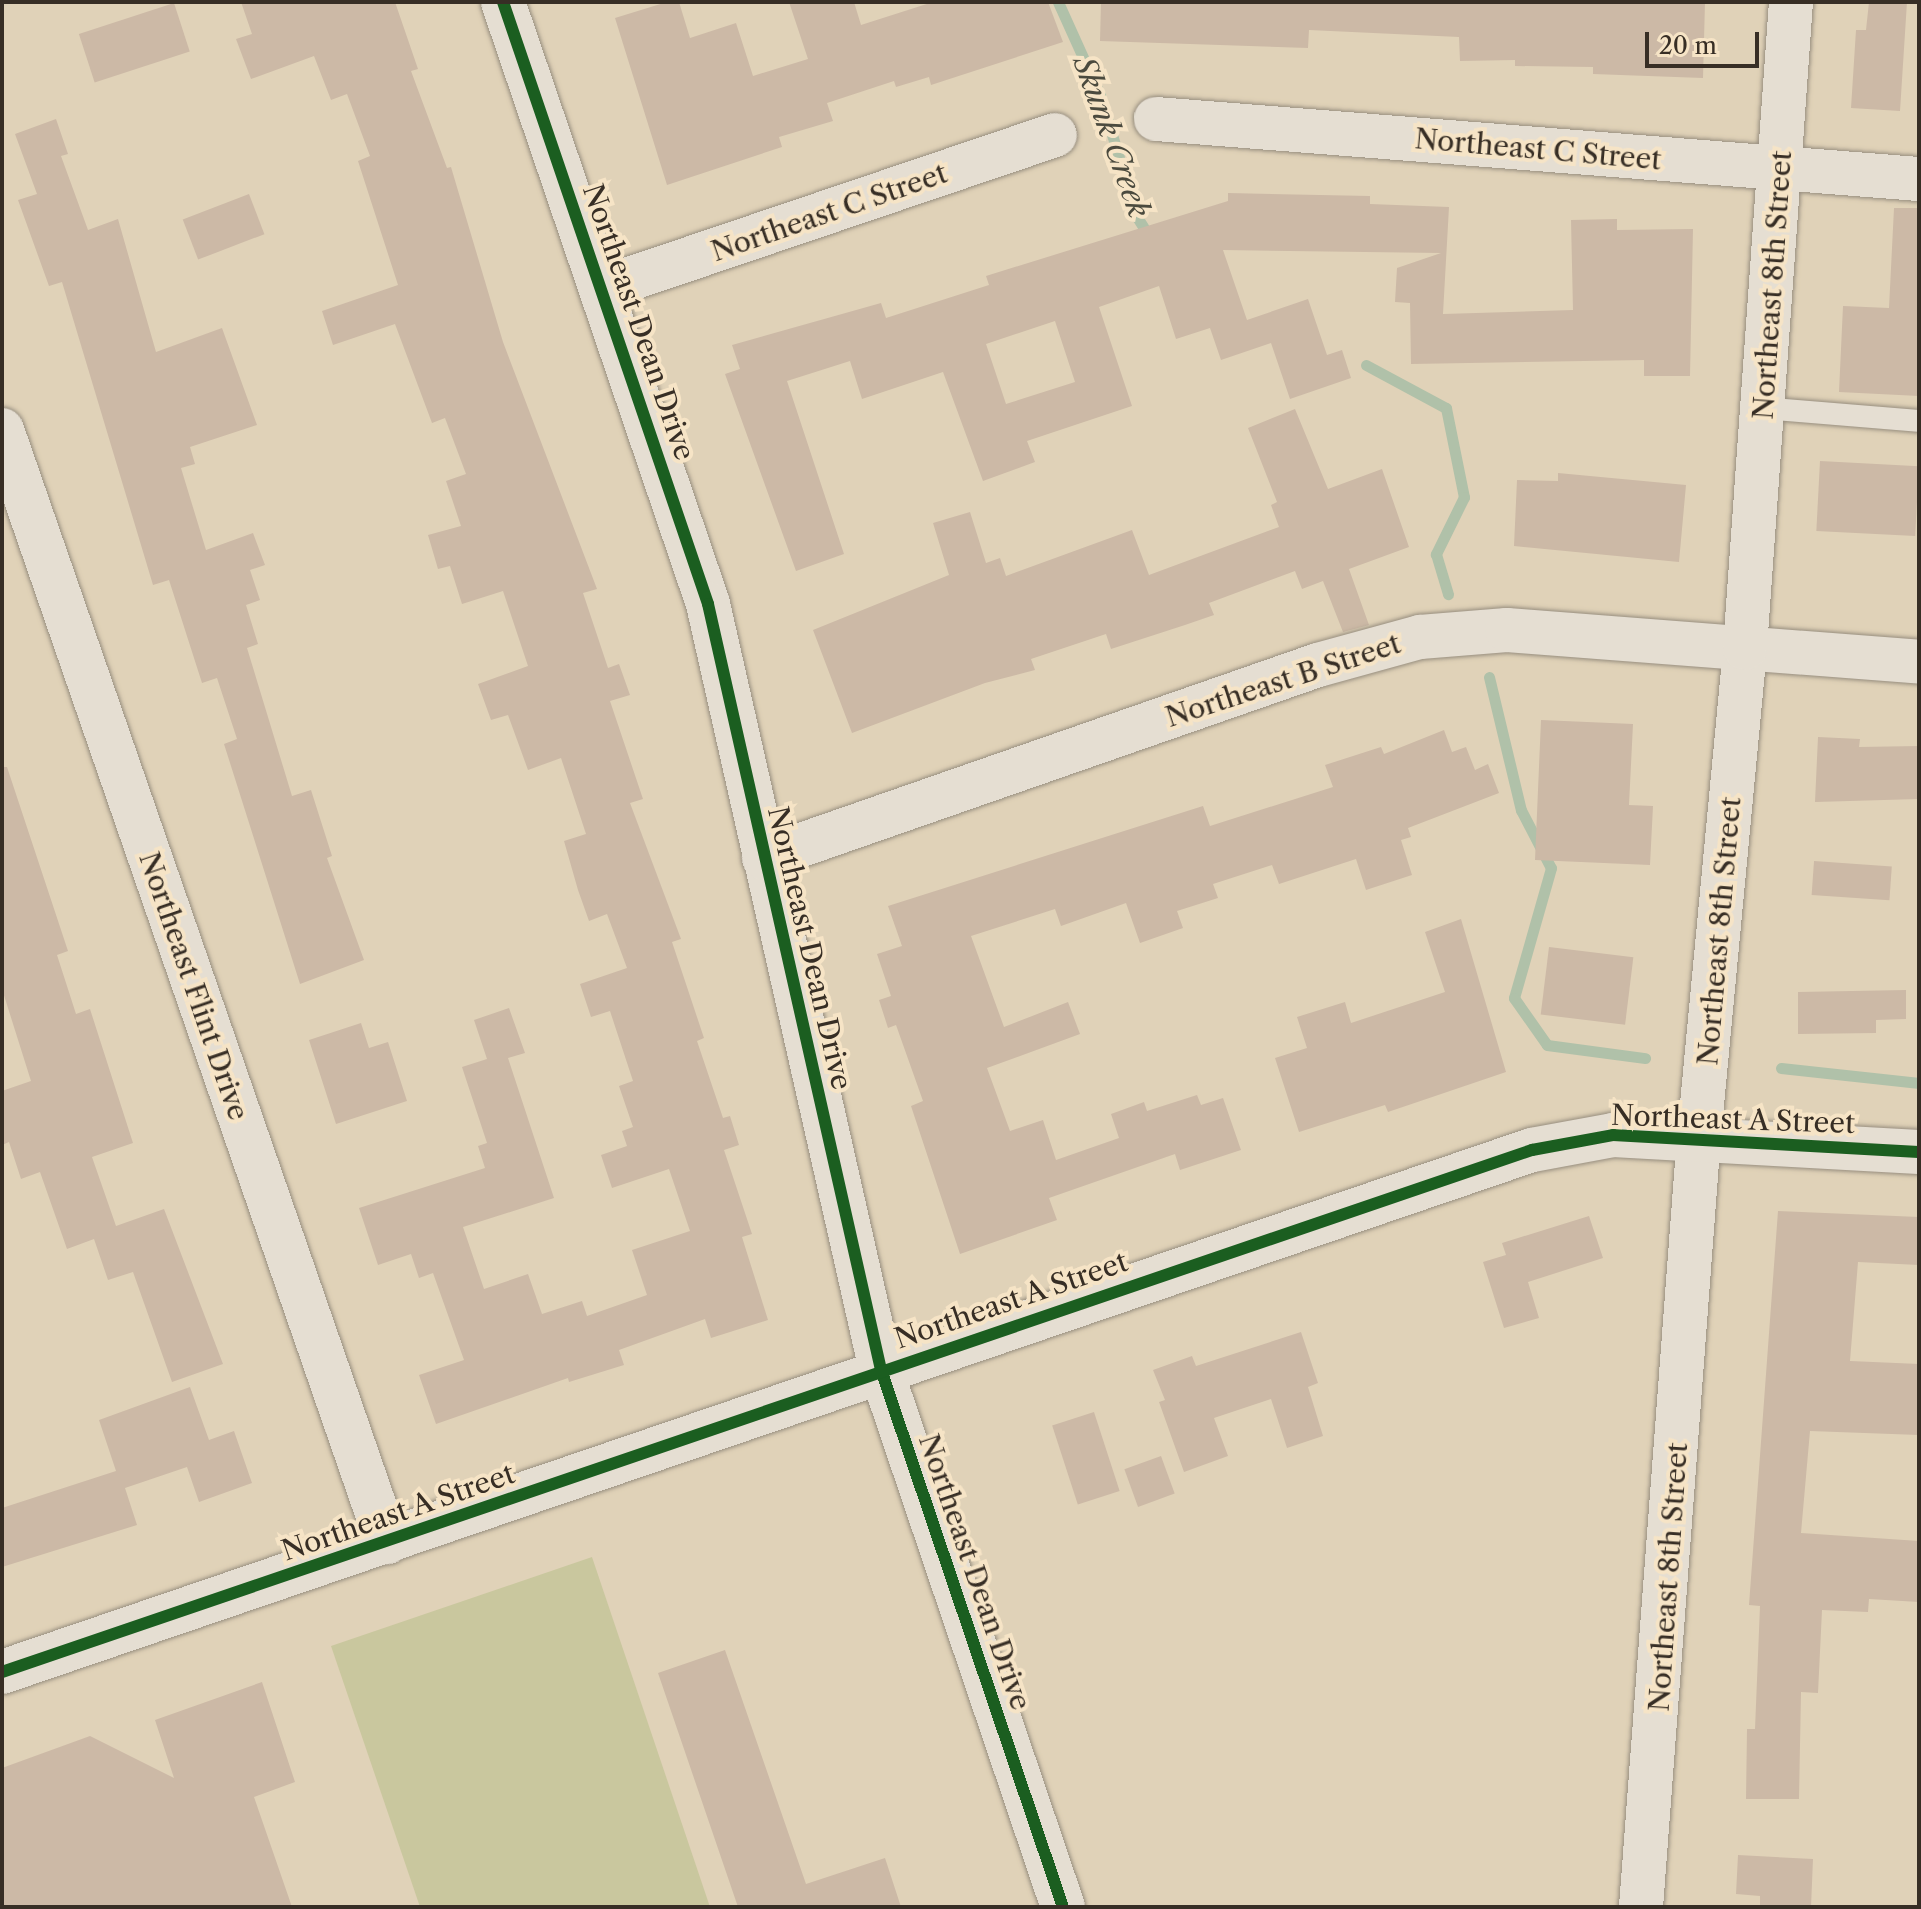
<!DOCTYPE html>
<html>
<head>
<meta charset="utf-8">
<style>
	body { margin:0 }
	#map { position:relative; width:1921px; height:1909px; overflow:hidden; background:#e0d2b8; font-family:"Libre Caslon Text",serif }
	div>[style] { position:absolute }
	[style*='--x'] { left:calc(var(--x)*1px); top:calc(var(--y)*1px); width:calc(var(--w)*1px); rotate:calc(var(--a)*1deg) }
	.green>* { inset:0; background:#c9c79e }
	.stream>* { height:11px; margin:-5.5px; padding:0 5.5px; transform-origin:5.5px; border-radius:5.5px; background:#b0c1a9 }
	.building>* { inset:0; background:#ccb9a6; transform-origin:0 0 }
	.roads { filter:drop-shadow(0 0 2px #978e7f) drop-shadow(0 0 2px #978e7f) }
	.service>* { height:22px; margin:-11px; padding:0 11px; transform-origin:11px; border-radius:11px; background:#e5ded2 }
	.minor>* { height:44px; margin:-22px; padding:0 22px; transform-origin:22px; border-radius:22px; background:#e5ded2 }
	.tertiary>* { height:44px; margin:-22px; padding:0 22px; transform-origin:22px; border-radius:22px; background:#e5ded2 }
	.cycleway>* { height:12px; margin:-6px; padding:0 6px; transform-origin:6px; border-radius:6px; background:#1b5e20 }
	span { translate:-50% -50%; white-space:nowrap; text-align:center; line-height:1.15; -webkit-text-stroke:8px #f6e4c6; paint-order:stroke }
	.street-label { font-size:28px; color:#372e25 }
	.water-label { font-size:30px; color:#4b4a3e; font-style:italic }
	.frame { position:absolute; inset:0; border:4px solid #372e25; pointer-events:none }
	.scale { position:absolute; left:1645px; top:32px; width:114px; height:36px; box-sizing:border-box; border:4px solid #372e25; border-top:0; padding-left:10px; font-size:24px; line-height:28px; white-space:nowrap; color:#372e25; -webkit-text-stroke:6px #f6e4c6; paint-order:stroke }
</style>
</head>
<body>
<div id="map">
	<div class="green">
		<div style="clip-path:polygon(592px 1557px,710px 1907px,420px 1907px,331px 1646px)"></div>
	</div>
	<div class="stream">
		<div style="--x:1058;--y:2;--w:102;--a:65.7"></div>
		<div style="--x:1100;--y:95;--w:127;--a:73.1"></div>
		<div style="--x:1137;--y:217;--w:25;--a:58"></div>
		<div style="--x:1366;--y:365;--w:91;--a:28.3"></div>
		<div style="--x:1446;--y:408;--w:91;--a:78.6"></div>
		<div style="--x:1464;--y:497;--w:64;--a:116.2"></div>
		<div style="--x:1436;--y:554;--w:42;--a:73.3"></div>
		<div style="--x:1489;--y:677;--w:137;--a:76.5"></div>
		<div style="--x:1521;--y:810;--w:65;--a:62.7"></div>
		<div style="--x:1551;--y:868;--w:135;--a:105.9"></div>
		<div style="--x:1514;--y:998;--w:57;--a:54.9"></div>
		<div style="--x:1547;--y:1045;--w:99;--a:7.6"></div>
		<div style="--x:1781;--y:1068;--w:139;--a:6.2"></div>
	</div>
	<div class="building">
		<div style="clip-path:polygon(241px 2px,395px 2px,418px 69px,411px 71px,447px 168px,451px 167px,503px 342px,597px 589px,583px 593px,608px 668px,619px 664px,630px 695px,610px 701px,643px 799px,630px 803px,681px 939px,672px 942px,704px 1038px,697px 1041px,723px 1118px,730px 1116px,739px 1145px,724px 1150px,752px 1234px,742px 1237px,768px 1320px,711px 1338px,705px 1319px,619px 1350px,624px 1365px,569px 1382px,568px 1378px,436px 1424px,419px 1375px,464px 1360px,433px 1273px,419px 1278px,411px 1254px,378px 1265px,359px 1208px,485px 1168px,478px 1146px,487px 1143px,462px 1067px,487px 1059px,474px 1020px,509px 1008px,525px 1053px,508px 1058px,554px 1198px,463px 1227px,484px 1289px,528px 1274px,542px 1314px,582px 1301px,587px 1316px,647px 1295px,632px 1250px,690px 1231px,669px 1169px,612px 1188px,601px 1155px,627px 1146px,622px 1131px,633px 1127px,619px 1086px,633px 1081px,610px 1011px,591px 1017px,580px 984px,627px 968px,607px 914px,589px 921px,578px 890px,564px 841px,586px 834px,561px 758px,528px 770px,508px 715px,491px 720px,478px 684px,528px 666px,503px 591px,462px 604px,450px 566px,438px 569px,428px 535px,461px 526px,446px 481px,466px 474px,445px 418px,432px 423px,395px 324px,333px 345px,322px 311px,398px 285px,358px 161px,370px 156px,347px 94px,331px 100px,314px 56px,251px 79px,236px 39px,252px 34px)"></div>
		<div style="clip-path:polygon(667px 2px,679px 2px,690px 38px,736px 23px,753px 76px,808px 59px,789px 2px,854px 2px,861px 25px,933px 2px,1048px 2px,1063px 42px,931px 85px,929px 77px,896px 87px,894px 81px,827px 103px,833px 121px,779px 137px,782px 147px,667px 185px,615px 18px)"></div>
		<div style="clip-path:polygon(1101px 2px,1705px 2px,1703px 78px,1593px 74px,1593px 67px,1515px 66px,1515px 60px,1460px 61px,1459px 37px,1309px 30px,1308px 48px,1100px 41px)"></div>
		<div style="clip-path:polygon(1869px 2px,1907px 2px,1900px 111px,1851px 108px,1856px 30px,1866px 30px)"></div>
		<div style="left:174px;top:3px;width:51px;height:100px;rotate:72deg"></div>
		<div style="clip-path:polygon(56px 119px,68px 154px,61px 156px,88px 230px,118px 219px,156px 352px,222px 328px,257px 425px,190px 447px,195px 464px,181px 468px,206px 550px,253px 533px,265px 565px,250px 570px,260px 600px,246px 605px,258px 644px,247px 648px,292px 796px,311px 790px,332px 856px,327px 858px,364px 960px,300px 984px,224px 744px,237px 739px,217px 678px,202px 683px,169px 580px,153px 585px,62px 282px,49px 286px,18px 200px,37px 194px,15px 134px)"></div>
		<div style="clip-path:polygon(evenodd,1228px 193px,1370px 196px,1370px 204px,1449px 207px,1443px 314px,1573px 310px,1571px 220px,1617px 219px,1617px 230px,1693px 229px,1690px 376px,1644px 376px,1644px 360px,1411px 364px,1410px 303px,1395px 302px,1397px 268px,1441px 253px,1223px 250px,1247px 320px,1308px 299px,1327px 355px,1342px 350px,1351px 378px,1290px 399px,1271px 343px,1221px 360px,1210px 328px,1176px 339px,1159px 286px,1099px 307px,1132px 406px,1027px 441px,1035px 462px,983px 481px,943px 372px,862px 399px,850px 361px,787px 381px,844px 554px,796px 571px,725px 374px,740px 369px,732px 345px,881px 303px,886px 318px,989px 285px,986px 276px,1228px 201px,1228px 193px,1055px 321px,1075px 382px,1006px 404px,986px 344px,1055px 321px)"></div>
		<div style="left:249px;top:194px;width:43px;height:71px;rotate:69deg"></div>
		<div style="clip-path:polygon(1894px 208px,1919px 208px,1919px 396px,1839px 392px,1843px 306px,1889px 308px)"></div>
		<div style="clip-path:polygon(1295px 409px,1328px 489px,1382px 469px,1409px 547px,1349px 569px,1369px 625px,1343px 632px,1323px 581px,1302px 589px,1295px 571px,1209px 603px,1214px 615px,1185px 625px,1111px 649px,1106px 634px,1031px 659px,1035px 670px,985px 683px,852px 733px,813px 630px,949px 575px,933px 523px,970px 512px,986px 563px,1000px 558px,1006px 576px,1132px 530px,1149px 575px,1279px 527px,1271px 505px,1277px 502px,1248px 428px)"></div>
		<div style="left:1820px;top:461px;width:99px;height:70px;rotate:3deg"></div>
		<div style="clip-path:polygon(1558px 473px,1686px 485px,1679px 562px,1514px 546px,1517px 480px,1558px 481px)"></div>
		<div style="clip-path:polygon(1541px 720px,1633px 724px,1629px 805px,1653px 806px,1650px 865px,1535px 860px)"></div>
		<div style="clip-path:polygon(1444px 730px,1452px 752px,1466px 747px,1475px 770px,1488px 764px,1499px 793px,1408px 828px,1411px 837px,1401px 840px,1412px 875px,1366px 890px,1356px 859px,1279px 884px,1272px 865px,1213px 884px,1218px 898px,1177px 911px,1183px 928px,1140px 943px,1126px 903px,1061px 926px,1055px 909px,971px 936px,1004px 1027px,1068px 1002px,1080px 1034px,987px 1068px,1010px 1131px,1043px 1120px,1056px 1160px,1119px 1138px,1111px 1114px,1144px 1102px,1147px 1111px,1197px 1095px,1201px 1105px,1223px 1098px,1241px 1150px,1180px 1170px,1175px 1154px,1049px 1198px,1057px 1220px,960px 1254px,911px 1106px,923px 1101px,896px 1025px,888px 1028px,879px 1000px,891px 996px,877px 954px,902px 946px,888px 906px,1203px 806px,1210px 826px,1333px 787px,1325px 765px,1381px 747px,1384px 754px)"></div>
		<div style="clip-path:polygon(1818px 737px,1860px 739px,1859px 747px,1919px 746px,1919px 799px,1815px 802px)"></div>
		<div style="clip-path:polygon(2px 767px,7px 767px,68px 951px,57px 955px,76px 1014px,90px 1009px,133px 1143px,92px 1157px,116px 1226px,164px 1209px,223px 1364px,172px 1382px,133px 1272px,108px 1280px,94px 1239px,67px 1249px,40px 1172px,21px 1179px,9px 1142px,2px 1145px,2px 1091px,31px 1081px,2px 989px)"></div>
		<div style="left:1814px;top:861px;width:78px;height:34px;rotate:4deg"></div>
		<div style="clip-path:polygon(1461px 919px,1506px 1072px,1388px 1112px,1385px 1105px,1299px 1132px,1275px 1058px,1307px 1048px,1297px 1017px,1345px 1002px,1351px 1023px,1445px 992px,1425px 932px)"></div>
		<div style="left:1549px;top:947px;width:85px;height:68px;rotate:7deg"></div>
		<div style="clip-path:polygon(1906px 990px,1906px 1019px,1876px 1020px,1876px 1033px,1798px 1034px,1798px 992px)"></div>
		<div style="clip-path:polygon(361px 1023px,369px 1048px,388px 1042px,407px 1101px,336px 1124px,309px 1040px)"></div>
		<div style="clip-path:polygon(1778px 1211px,1919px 1217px,1919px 1265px,1858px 1262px,1850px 1361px,1919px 1364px,1919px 1435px,1810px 1431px,1801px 1533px,1919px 1541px,1919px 1602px,1869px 1599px,1868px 1612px,1822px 1610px,1818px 1693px,1801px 1692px,1799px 1799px,1746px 1799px,1747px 1729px,1755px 1729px,1760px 1606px,1749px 1605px)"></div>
		<div style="clip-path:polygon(1589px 1216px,1603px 1258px,1528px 1282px,1539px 1318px,1504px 1328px,1483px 1262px,1506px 1255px,1502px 1243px)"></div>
		<div style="clip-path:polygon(1301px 1332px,1318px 1383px,1308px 1387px,1323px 1436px,1287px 1448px,1271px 1399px,1214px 1418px,1228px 1456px,1184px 1472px,1159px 1402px,1165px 1400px,1153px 1370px,1192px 1356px,1196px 1366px)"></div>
		<div style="clip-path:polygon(190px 1387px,209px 1440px,234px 1431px,252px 1483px,199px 1502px,187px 1467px,125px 1488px,137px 1525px,2px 1567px,2px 1508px,116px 1471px,99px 1420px)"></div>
		<div style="left:1094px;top:1412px;width:83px;height:44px;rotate:72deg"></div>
		<div style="left:1161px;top:1456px;width:40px;height:39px;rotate:70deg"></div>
		<div style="clip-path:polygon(725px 1650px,806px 1884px,885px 1858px,901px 1907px,738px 1907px,658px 1673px)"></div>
		<div style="clip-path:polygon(262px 1682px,295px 1782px,254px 1797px,292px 1907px,2px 1907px,2px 1768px,90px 1736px,174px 1778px,155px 1720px)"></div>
		<div style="clip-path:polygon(1738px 1855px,1813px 1859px,1811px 1907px,1760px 1907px,1760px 1896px,1736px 1894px)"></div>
	</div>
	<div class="roads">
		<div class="service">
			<div style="--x:1762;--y:408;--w:158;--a:4.7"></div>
		</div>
		<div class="minor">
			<div style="--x:503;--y:2;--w:636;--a:71.19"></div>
			<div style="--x:708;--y:604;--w:785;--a:77.27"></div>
			<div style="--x:881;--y:1370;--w:567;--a:71.28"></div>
			<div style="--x:1156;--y:119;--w:765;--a:4.5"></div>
			<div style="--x:603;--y:288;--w:477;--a:-18.7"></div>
			<div style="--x:2;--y:430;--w:1177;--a:70.9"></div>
			<div style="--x:764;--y:858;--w:587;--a:-19.21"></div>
			<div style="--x:1318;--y:665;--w:106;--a:-15.4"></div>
			<div style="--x:1420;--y:637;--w:87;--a:-4.6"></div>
			<div style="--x:1507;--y:630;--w:413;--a:4.4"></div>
			<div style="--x:1641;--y:1907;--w:773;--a:-85.7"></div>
			<div style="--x:1699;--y:1136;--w:490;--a:-84.6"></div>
			<div style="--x:1745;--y:648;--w:648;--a:-85.93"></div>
		</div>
		<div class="tertiary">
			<div style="--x:2;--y:1672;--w:1617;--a:-18.84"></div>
			<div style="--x:1532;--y:1150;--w:82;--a:-10.5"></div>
			<div style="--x:1613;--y:1135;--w:306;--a:3.2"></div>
		</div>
	</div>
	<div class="cycleway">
		<div style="--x:503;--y:2;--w:636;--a:71.19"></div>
		<div style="--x:708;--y:604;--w:785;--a:77.27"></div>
		<div style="--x:881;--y:1370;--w:567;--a:71.28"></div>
		<div style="--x:2;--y:1672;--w:1617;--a:-18.84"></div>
		<div style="--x:1532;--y:1150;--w:82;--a:-10.5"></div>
		<div style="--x:1613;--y:1135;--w:306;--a:3.2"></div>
	</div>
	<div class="street-label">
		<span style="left:1538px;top:149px;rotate:5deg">Northeast C Street</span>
		<span style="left:829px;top:212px;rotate:-19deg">Northeast C Street</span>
		<span style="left:1772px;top:285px;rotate:-86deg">Northeast 8th Street</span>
		<span style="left:639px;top:322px;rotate:71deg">Northeast Dean Drive</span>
		<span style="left:1283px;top:680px;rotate:-18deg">Northeast B Street</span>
		<span style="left:1719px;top:931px;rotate:-85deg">Northeast 8th Street</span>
		<span style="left:810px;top:948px;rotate:77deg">Northeast Dean Drive</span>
		<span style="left:194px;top:986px;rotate:71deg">Northeast Flint Drive</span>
		<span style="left:1733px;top:1119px;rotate:2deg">Northeast A Street</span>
		<span style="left:1011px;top:1300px;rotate:-19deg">Northeast A Street</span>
		<span style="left:398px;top:1512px;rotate:-19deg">Northeast A Street</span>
		<span style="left:975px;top:1572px;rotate:71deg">Northeast Dean Drive</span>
		<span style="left:1668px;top:1577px;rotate:-86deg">Northeast 8th Street</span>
	</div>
	<div class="water-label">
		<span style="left:1111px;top:137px;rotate:70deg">Skunk Creek</span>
	</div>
	<div class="frame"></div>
	<div class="scale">20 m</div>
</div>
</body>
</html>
